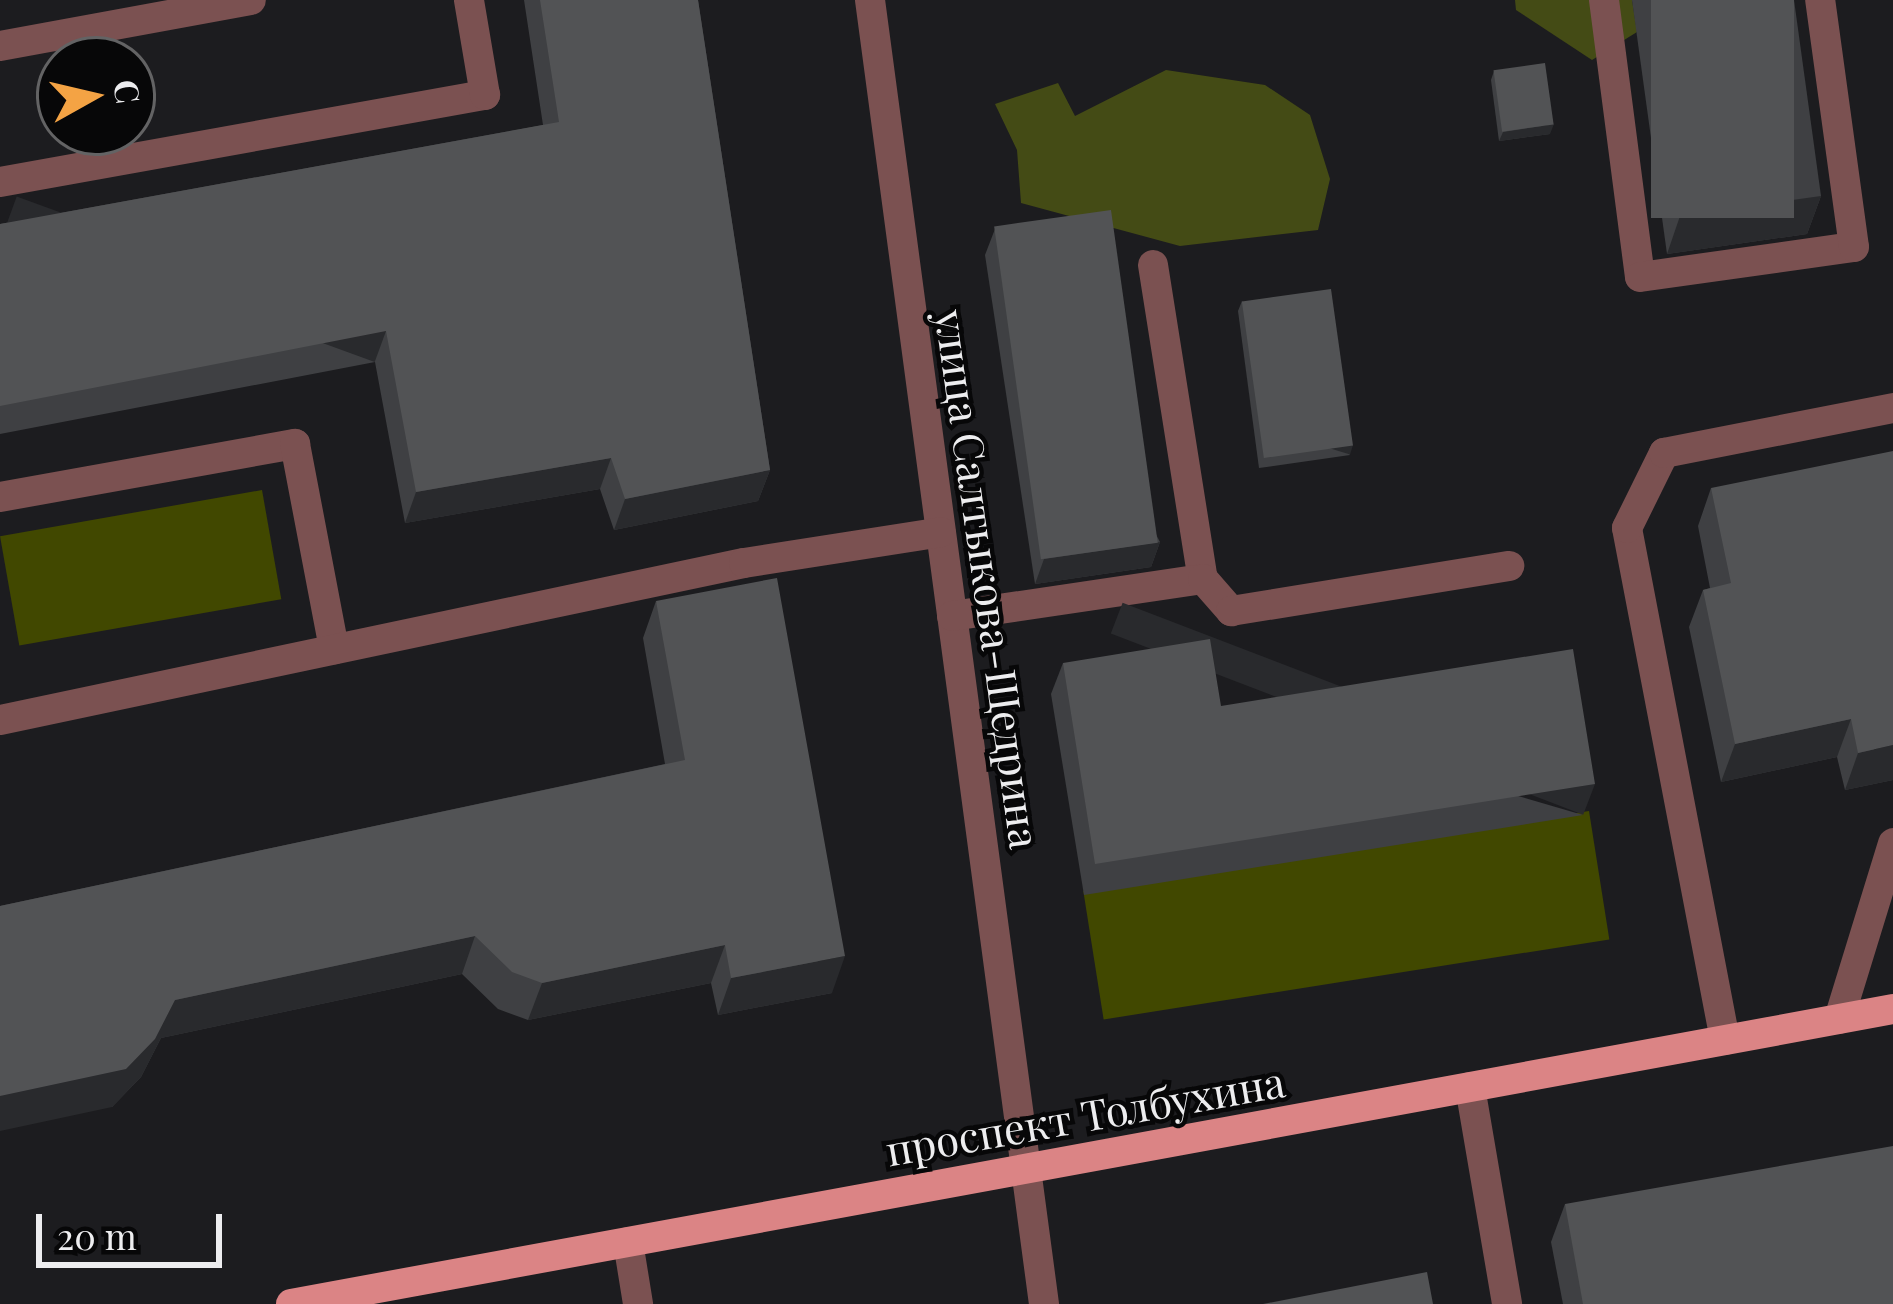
<!DOCTYPE html>
<html>
<head>
<meta charset="utf-8">
<style>
	body { margin:0 }
	#map { position:relative; width:1893px; height:1304px; overflow:hidden; background:#1c1c1f; font-family:"Playfair Display",serif }
	div>[style] { position:absolute }
	[style*='--x'] { left:calc(var(--x)*1px); top:calc(var(--y)*1px); width:calc(var(--w)*1px); rotate:calc(var(--a)*1deg) }
	.green>* { inset:0; background:#414800; transform-origin:0 0 }
	.forest>* { inset:0; background:#444b15 }
	.minor>* { height:30px; margin:-15px; padding:0 15px; transform-origin:15px; border-radius:15px; background:#7b5151 }
	.major>* { height:30px; margin:-15px; padding:0 15px; transform-origin:15px; border-radius:15px; background:#db8485 }
	.wall>* { inset:0; background:#3f4043 }
	.shaded-wall>* { inset:0; background:#292a2d; transform-origin:0 0 }
	.building>* { inset:0; background:#525355; transform-origin:0 0 }
	span { translate:-50% -50%; white-space:nowrap; text-align:center; line-height:1.15; -webkit-text-stroke:9px #070708; paint-order:stroke }
	.street-label { font-size:42px; color:#ededef }
	.north { position:absolute; left:36px; top:36px; width:120px; height:120px; box-sizing:border-box; background:#070708; border:3px solid #636364; border-radius:50%; rotate:82deg; font-size:33px; font-weight:700; line-height:48px; text-align:center; color:#ededef }
	.north::after { content:''; display:block; margin:auto; width:42px; height:54px; background:#f4a344; clip-path:polygon(50% 0,100% 100%,50% 72%,0 100%) }
	.scale { position:absolute; left:36px; top:1214px; width:186px; height:54px; box-sizing:border-box; border:6px solid #ededef; border-top:0; padding-left:15px; font-size:36px; line-height:42px; white-space:nowrap; color:#ededef; -webkit-text-stroke:9px #070708; paint-order:stroke }
</style>
</head>
<body>
<div id="map">
	<div class="green">
		<div style="left:262px;top:490px;width:111px;height:266px;rotate:80deg"></div>
		<div style="left:1589px;top:811px;width:130px;height:512px;rotate:81deg"></div>
	</div>
	<div class="forest">
		<div style="clip-path:polygon(1515px 0,1632px 0,1637px 32px,1592px 60px,1516px 10px)"></div>
		<div style="clip-path:polygon(1166px 70px,1265px 85px,1310px 115px,1330px 179px,1318px 230px,1180px 246px,1021px 203px,1017px 150px,995px 104px,1058px 83px,1075px 116px)"></div>
	</div>
	<div class="minor">
		<div style="--x:870;--y:0;--w:1316;--a:82.4"></div>
		<div style="--x:1604;--y:0;--w:279;--a:82.6"></div>
		<div style="--x:1640;--y:277;--w:216;--a:-8"></div>
		<div style="--x:1854;--y:247;--w:249;--a:-97.8"></div>
		<div style="--x:0;--y:46;--w:255;--a:-10.4"></div>
		<div style="--x:0;--y:182;--w:493;--a:-10.2"></div>
		<div style="--x:485;--y:95;--w:96;--a:-99.6"></div>
		<div style="--x:1153;--y:265;--w:318;--a:81"></div>
		<div style="--x:0;--y:497;--w:300;--a:-10.2"></div>
		<div style="--x:295;--y:444;--w:209;--a:79.2"></div>
		<div style="--x:952;--y:616;--w:254;--a:-8.4"></div>
		<div style="--x:1203;--y:579;--w:43;--a:48.8"></div>
		<div style="--x:1231;--y:611;--w:282;--a:-9.2"></div>
		<div style="--x:0;--y:720;--w:760;--a:-11.92"></div>
		<div style="--x:744;--y:563;--w:199;--a:-8.9"></div>
		<div style="--x:1839;--y:1019;--w:184;--a:-72.9"></div>
		<div style="--x:1725;--y:1040;--w:521;--a:-100.84"></div>
		<div style="--x:1627;--y:528;--w:84;--a:-63.7"></div>
		<div style="--x:1664;--y:453;--w:233;--a:-11.1"></div>
		<div style="--x:1470;--y:1087;--w:220;--a:80.3"></div>
		<div style="--x:628;--y:1242;--w:63;--a:80.8"></div>
	</div>
	<div class="major">
		<div style="--x:291;--y:1304;--w:1629;--a:-10.43"></div>
	</div>
	<div class="wall">
		<div style="clip-path:polygon(524px 0,698px 0,770px 470px,758px 501px,614px 530px,600px 489px,405px 523px,375px 362px,0 434px,0 224px,543px 125px)"></div>
		<div style="clip-path:polygon(1632px 0,1794px 0,1821px 196px,1807px 234px,1667px 254px)"></div>
		<div style="clip-path:polygon(1494px 71px,1550px 134px,1499px 141px,1491px 80px)"></div>
		<div style="clip-path:polygon(995px 229px,1160px 542px,1151px 567px,1035px 584px,985px 255px)"></div>
		<div style="clip-path:polygon(1242px 301px,1350px 455px,1259px 468px,1238px 311px)"></div>
		<div style="clip-path:polygon(1711px 488px,1893px 780px,1845px 790px,1837px 757px,1721px 782px,1689px 627px,1703px 590px,1710px 588px,1698px 526px)"></div>
		<div style="clip-path:polygon(656px 601px,832px 993px,718px 1015px,711px 983px,528px 1020px,498px 1009px,462px 974px,161px 1038px,141px 1077px,112px 1107px,0 906px,665px 764px,643px 638px)"></div>
		<div style="clip-path:polygon(1063px 663px,1583px 815px,1084px 895px,1051px 694px)"></div>
		<div style="clip-path:polygon(1565px 1204px,1893px 1304px,1563px 1304px,1551px 1242px)"></div>
	</div>
	<div class="shaded-wall">
		<div style="clip-path:polygon(1554px 124px,1550px 134px,1499px 141px,1503px 132px)"></div>
		<div style="clip-path:polygon(1821px 196px,1807px 234px,1667px 254px,1680px 216px)"></div>
		<div style="left:386px;top:331px;width:33px;height:393px;rotate:110deg"></div>
		<div style="left:1353px;top:445px;width:10px;height:91px;rotate:107deg"></div>
		<div style="clip-path:polygon(611px 458px,600px 489px,405px 523px,416px 492px)"></div>
		<div style="clip-path:polygon(770px 470px,758px 501px,614px 530px,625px 499px)"></div>
		<div style="clip-path:polygon(1160px 542px,1151px 567px,1035px 584px,1044px 559px)"></div>
		<div style="clip-path:polygon(1851px 719px,1837px 757px,1721px 782px,1735px 744px)"></div>
		<div style="clip-path:polygon(1893px 745px,1893px 780px,1845px 790px,1858px 753px)"></div>
		<div style="left:1595px;top:784px;width:33px;height:506px;rotate:111deg"></div>
		<div style="clip-path:polygon(475px 936px,462px 974px,161px 1038px,141px 1077px,112px 1107px,0 1131px,0 1096px,175px 1000px)"></div>
		<div style="clip-path:polygon(725px 945px,711px 983px,528px 1020px,542px 983px)"></div>
		<div style="clip-path:polygon(845px 956px,832px 993px,718px 1015px,731px 978px)"></div>
	</div>
	<div class="building">
		<div style="clip-path:polygon(540px 0,698px 0,770px 470px,625px 499px,611px 458px,416px 492px,386px 331px,0 406px,0 224px,559px 122px)"></div>
		<div style="left:1651px;top:0;width:143px;height:218px"></div>
		<div style="left:1545px;top:63px;width:62px;height:52px;rotate:82deg"></div>
		<div style="left:1111px;top:210px;width:336px;height:118px;rotate:82deg"></div>
		<div style="left:1331px;top:289px;width:158px;height:90px;rotate:82deg"></div>
		<div style="clip-path:polygon(1893px 451px,1893px 745px,1858px 753px,1851px 719px,1735px 744px,1703px 590px,1731px 583px,1711px 488px)"></div>
		<div style="clip-path:polygon(777px 578px,845px 956px,731px 978px,725px 945px,542px 983px,512px 972px,475px 936px,175px 1000px,155px 1039px,126px 1069px,0 1096px,0 906px,685px 760px,656px 601px)"></div>
		<div style="clip-path:polygon(1210px 639px,1221px 706px,1573px 649px,1595px 784px,1095px 864px,1063px 663px)"></div>
		<div style="clip-path:polygon(1893px 1146px,1893px 1304px,1583px 1304px,1565px 1204px)"></div>
		<div style="clip-path:polygon(1427px 1272px,1433px 1304px,1263px 1304px)"></div>
	</div>
	<div class="street-label">
		<span style="left:989px;top:579px;rotate:82deg">улица Салтыкова-Щедрина</span>
		<span style="left:1085px;top:1115px;rotate:-10deg">проспект Толбухина</span>
	</div>
	<div class="north">С</div>
	<div class="scale">20 m</div>
</div>
</body>
</html>
